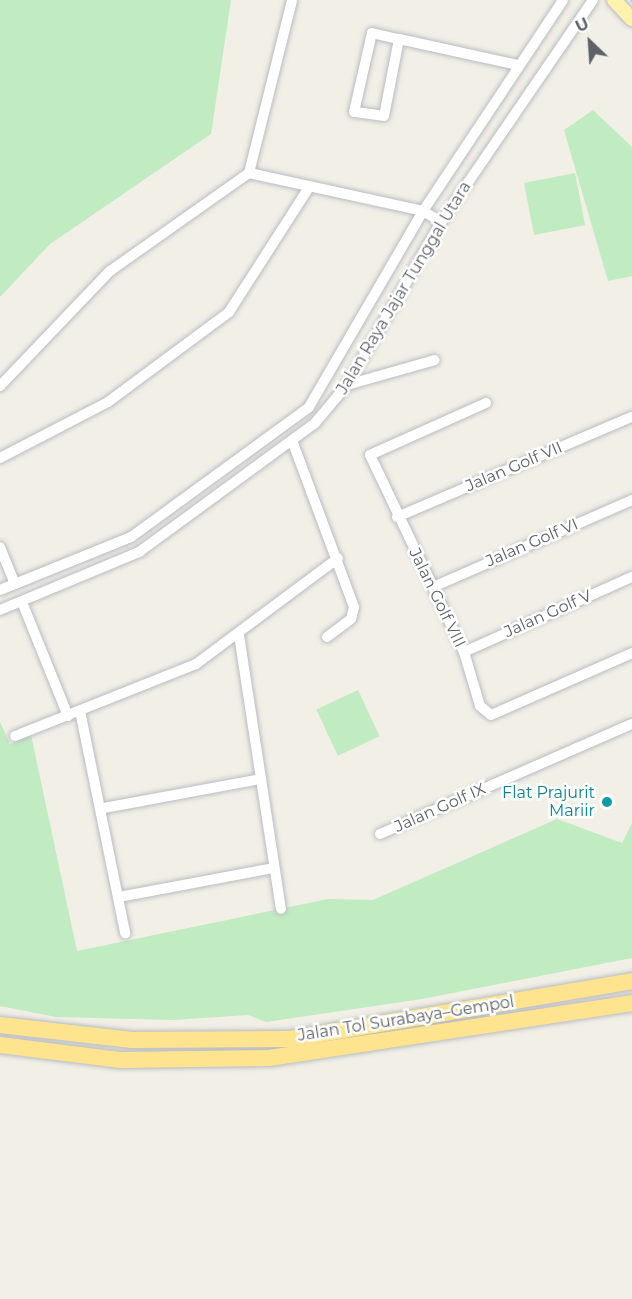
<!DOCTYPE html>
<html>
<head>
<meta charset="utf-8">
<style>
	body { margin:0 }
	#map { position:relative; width:632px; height:1299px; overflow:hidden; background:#f1efe6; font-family:Montserrat,sans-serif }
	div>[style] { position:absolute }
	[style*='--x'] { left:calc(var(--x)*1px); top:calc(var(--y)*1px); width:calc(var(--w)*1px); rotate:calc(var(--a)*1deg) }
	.green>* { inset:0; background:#c1ebc1; transform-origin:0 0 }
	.stream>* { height:3px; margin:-1.5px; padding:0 1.5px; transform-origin:1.5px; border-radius:1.5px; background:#a9d9ff }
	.roads { filter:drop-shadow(0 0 2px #b9bcc1) drop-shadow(0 0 2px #b9bcc1) }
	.minor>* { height:10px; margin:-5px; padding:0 5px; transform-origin:5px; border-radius:5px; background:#fff }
	.major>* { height:14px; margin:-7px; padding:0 7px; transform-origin:7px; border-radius:7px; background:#fff2ae }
	.highway>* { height:16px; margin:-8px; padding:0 8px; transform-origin:8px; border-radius:8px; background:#ffe490 }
	.dots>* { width:16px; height:16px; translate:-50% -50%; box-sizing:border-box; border:3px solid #fff; border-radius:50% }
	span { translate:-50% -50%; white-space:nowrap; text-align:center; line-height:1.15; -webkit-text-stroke:5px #fff; paint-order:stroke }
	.street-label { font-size:16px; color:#5e6268 }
	.culture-label { font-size:16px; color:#0d838f }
	.right { translate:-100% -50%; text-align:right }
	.north { position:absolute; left:560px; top:12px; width:60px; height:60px; -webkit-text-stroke:4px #fff; paint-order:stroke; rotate:335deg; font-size:16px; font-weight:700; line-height:24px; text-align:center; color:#5e6268 }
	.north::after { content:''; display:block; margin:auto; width:21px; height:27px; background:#5e6268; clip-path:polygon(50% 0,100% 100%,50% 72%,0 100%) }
</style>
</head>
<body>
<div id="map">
	<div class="green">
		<div style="clip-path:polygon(0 0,231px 0,211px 134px,50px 244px,0 297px)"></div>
		<div style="clip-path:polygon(593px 110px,632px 147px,632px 276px,608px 281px,564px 130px)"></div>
		<div style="left:575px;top:173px;width:53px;height:52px;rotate:79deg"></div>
		<div style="left:358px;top:690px;width:51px;height:46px;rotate:65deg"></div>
		<div style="clip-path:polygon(0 722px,10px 744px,31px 735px,77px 951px,328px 899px,373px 900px,557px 819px,622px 843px,632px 823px,632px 958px,422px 999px,266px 1022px,248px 1015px,173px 1020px,56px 1017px,0 1006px)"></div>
	</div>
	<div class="stream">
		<div style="--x:631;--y:0;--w:1;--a:45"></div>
	</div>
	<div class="roads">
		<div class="minor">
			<div style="--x:399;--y:39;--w:78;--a:101"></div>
			<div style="--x:384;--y:116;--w:30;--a:-172"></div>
			<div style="--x:354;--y:112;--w:81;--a:-77.2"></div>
			<div style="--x:372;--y:33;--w:28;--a:13"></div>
			<div style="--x:399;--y:39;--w:121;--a:12.4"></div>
			<div style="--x:249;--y:173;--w:178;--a:12.3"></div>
			<div style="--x:423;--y:211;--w:21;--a:31"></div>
			<div style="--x:249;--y:173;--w:178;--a:-76"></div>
			<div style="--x:347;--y:385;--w:91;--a:-15.9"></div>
			<div style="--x:0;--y:386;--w:159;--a:-46.3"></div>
			<div style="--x:110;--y:271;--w:170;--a:-35.2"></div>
			<div style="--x:486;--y:403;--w:127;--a:155.9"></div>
			<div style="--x:370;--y:455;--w:218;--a:64.5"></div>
			<div style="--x:464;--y:652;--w:56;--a:73.5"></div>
			<div style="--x:480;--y:706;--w:14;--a:39"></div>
			<div style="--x:491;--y:715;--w:154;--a:-23.7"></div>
			<div style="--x:293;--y:443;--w:175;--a:69.6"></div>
			<div style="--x:354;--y:607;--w:12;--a:104"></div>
			<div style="--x:351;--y:619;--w:30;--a:143"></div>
			<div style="--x:0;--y:458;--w:122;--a:-27.4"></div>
			<div style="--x:108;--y:402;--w:151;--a:-36.6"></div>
			<div style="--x:229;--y:312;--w:146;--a:-57.3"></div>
			<div style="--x:397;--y:517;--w:255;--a:-23.1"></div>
			<div style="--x:0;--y:547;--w:40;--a:68"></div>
			<div style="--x:433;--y:587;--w:217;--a:-23.6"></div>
			<div style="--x:0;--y:590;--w:141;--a:-22"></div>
			<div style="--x:131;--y:537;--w:220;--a:-36.1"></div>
			<div style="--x:309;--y:407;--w:227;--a:-59.8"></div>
			<div style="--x:423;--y:211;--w:253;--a:-56.4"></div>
			<div style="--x:22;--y:602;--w:123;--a:68"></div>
			<div style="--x:0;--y:610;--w:151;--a:-22.6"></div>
			<div style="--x:139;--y:552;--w:218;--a:-36.2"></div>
			<div style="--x:315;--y:423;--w:50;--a:-49.9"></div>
			<div style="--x:347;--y:385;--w:188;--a:-60"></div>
			<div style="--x:441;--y:222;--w:269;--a:-55.6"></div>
			<div style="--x:239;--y:635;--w:277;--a:81.3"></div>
			<div style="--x:464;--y:652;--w:184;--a:-24.1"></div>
			<div style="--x:80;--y:711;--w:227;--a:78.5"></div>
			<div style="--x:15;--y:736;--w:195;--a:-21.7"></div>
			<div style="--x:196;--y:664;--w:177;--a:-36.7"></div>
			<div style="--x:104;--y:808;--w:160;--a:-10.5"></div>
			<div style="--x:380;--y:834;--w:275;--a:-23.6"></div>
			<div style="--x:119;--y:897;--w:158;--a:-10.6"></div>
		</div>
		<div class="major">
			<div style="--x:614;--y:0;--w:26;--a:47"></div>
		</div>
		<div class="highway">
			<div style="--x:0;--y:1025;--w:133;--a:6.5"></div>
			<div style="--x:132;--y:1040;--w:158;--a:-0.4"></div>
			<div style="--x:290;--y:1039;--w:347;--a:-9.6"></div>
			<div style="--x:0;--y:1045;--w:122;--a:7.1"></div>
			<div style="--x:121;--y:1060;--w:148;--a:-0.8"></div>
			<div style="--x:269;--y:1058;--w:367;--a:-8.6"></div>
		</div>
	</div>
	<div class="dots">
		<div style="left:607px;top:802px;background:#0f9aa8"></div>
	</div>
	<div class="street-label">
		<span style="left:404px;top:288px;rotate:-59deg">Jalan Raya Jajar Tunggal Utara</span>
		<span style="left:514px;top:467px;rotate:-23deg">Jalan Golf VII</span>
		<span style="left:532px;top:543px;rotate:-23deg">Jalan Golf VI</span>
		<span style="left:437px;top:598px;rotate:64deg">Jalan Golf VIII</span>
		<span style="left:548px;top:614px;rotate:-24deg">Jalan Golf V</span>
		<span style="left:440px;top:808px;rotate:-24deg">Jalan Golf IX</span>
		<span style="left:406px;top:1019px;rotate:-9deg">Jalan Tol Surabaya–Gempol</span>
	</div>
	<div class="culture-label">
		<span class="right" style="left:595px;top:802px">Flat Prajurit<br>Mariir</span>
	</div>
	<div class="north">U</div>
</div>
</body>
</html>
